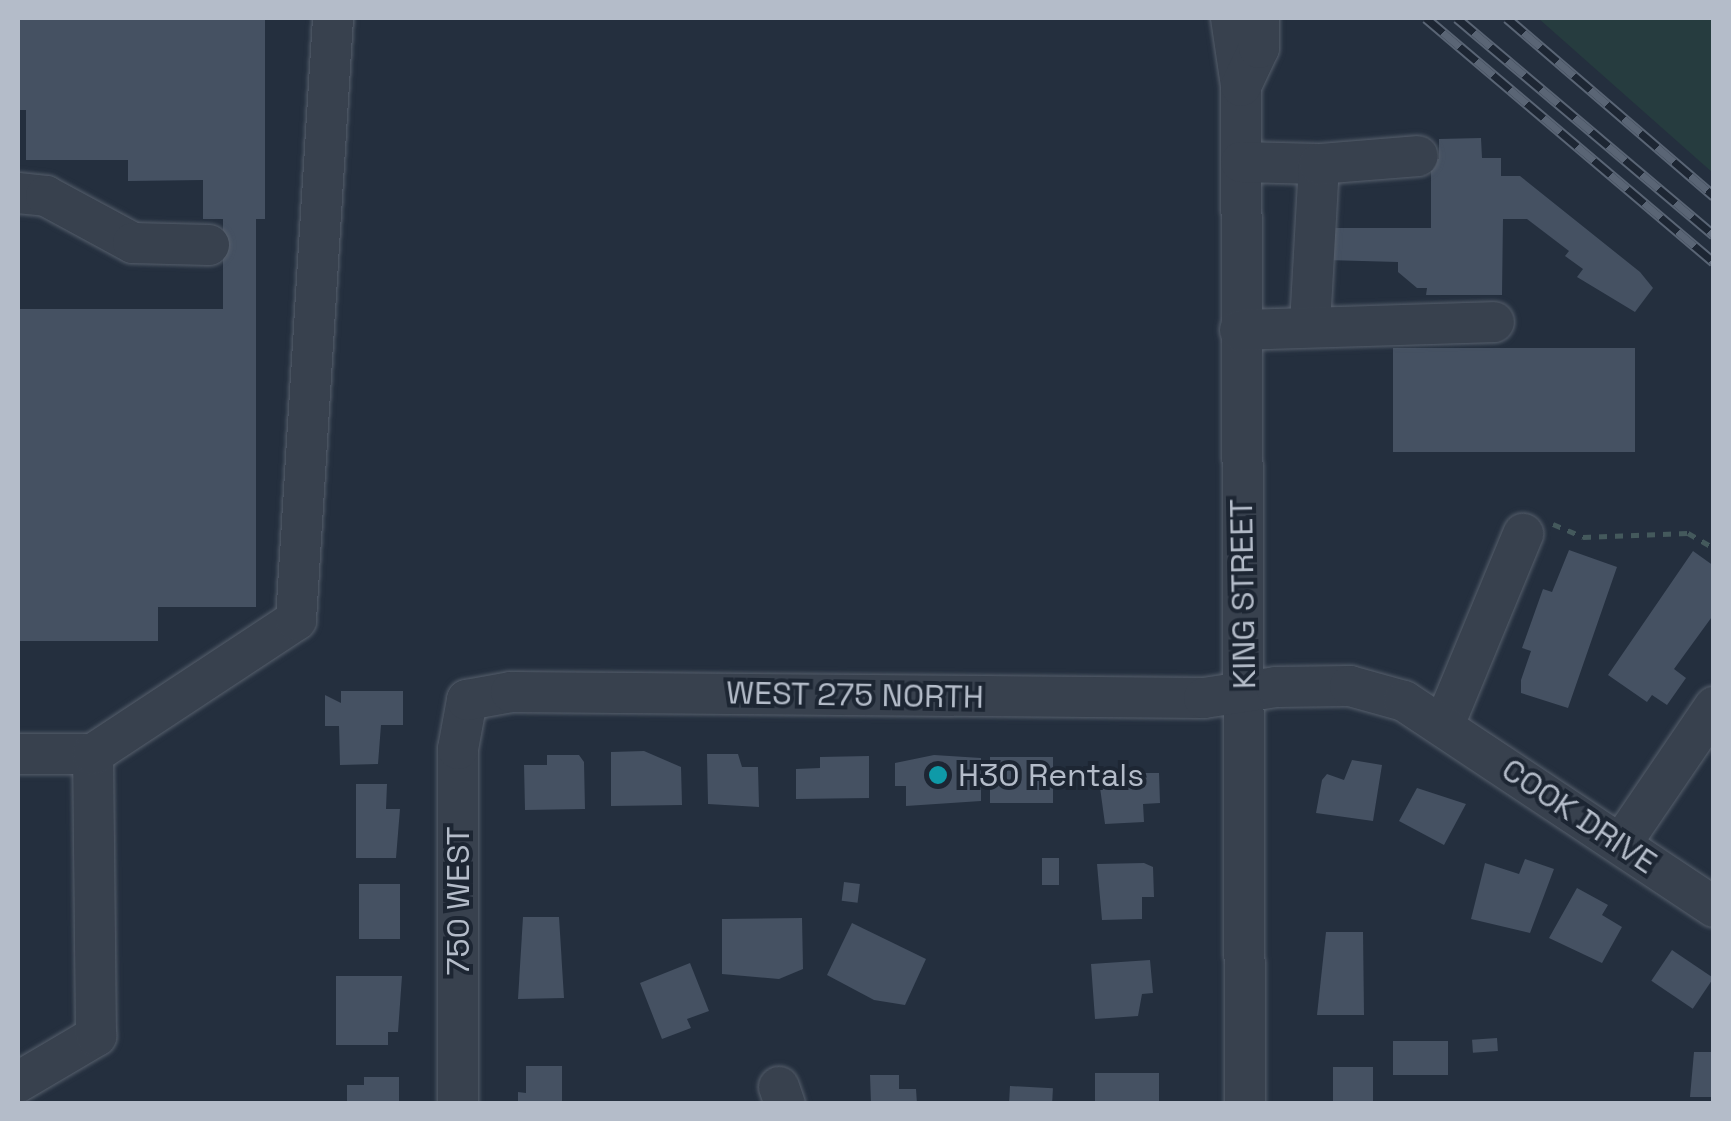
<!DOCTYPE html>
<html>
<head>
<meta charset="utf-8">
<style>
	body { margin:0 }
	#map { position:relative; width:1731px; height:1121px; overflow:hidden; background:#242f3e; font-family:"Space Grotesk",sans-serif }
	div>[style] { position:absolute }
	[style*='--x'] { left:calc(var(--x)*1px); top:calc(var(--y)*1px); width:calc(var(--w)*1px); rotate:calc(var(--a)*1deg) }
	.green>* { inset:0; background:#263c3f }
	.building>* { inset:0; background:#455162; transform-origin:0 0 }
	.path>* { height:5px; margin-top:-2.5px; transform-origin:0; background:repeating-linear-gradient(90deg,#44595c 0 8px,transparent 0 16px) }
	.roads { filter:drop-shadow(0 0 2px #565f6c) drop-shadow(0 0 2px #565f6c) }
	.minor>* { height:40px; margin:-20px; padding:0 20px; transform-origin:20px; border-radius:20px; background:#38414e }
	.rail>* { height:11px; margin-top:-5.5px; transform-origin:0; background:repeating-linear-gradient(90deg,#1d2633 0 22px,#5a6575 0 44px); box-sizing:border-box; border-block:2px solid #5a6575 }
	.dots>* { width:28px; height:28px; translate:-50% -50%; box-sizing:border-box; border:5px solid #1d2633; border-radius:50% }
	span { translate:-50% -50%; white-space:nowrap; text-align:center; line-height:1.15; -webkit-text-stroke:8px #1d2633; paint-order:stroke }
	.street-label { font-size:32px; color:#b4bcc9 }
	.poi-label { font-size:32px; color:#b4bcc9 }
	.left { translate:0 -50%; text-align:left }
	.frame { position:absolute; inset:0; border:20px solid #b4bcc9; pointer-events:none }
</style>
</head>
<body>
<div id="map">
	<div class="green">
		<div style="clip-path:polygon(1538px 18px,1713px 18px,1713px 173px)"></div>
	</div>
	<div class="building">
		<div style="clip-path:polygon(18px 18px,265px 18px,265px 219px,256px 219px,256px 607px,158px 607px,158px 641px,18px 641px,18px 309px,223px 309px,223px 219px,203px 219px,203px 180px,128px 181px,128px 160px,26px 160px,26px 110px,18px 110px)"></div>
		<div style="clip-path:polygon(1481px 138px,1482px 158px,1501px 158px,1501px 176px,1520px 176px,1640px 272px,1653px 288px,1635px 312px,1577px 277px,1583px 269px,1565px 256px,1569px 251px,1527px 219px,1503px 219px,1502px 295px,1426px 295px,1427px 288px,1417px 288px,1398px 272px,1398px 262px,1326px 260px,1328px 228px,1431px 228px,1431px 159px,1439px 159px,1439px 139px)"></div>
		<div style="left:1393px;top:348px;width:242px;height:104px"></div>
		<div style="clip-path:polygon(1569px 550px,1617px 567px,1568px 708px,1521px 693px,1521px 680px,1531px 651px,1522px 648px,1543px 589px,1552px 592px)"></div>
		<div style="clip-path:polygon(1693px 551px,1714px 566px,1714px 614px,1674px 669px,1686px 678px,1667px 705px,1652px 695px,1647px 702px,1608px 675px)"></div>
		<div style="clip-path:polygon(341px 691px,403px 691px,403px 725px,381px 725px,378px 764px,340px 765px,339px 726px,325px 726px,325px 695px,341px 703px)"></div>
		<div style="clip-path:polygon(644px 751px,681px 767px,682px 805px,611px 806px,611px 752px)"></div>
		<div style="clip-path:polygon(707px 754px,738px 754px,742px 767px,758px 767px,759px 807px,708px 804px)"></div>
		<div style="clip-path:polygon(547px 755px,579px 755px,584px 762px,585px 809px,525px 810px,524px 765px,547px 765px)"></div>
		<div style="clip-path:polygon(934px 755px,981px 758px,981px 801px,906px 806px,906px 786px,895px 786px,895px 763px)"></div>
		<div style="clip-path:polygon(869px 756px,869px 798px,796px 799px,796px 769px,820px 768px,820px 757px)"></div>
		<div style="left:1053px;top:757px;width:46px;height:63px;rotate:90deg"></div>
		<div style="clip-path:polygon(1352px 760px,1382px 765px,1373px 821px,1316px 813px,1322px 780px,1327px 774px,1344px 780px)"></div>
		<div style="clip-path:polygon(1098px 773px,1159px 773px,1160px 803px,1143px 804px,1144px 822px,1105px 824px)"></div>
		<div style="clip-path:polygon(356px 784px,387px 784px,386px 809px,400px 809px,396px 858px,356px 858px)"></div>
		<div style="clip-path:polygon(1417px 788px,1466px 804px,1444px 845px,1399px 821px)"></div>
		<div style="left:1042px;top:858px;width:17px;height:27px"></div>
		<div style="clip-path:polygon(1525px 859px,1554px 869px,1530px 933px,1471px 919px,1485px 863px,1519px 874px)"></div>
		<div style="clip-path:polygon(1144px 863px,1153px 867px,1154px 897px,1142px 897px,1142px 919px,1102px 920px,1097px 864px)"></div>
		<div style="left:844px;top:882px;width:16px;height:19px;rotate:7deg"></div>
		<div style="left:359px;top:884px;width:41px;height:55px"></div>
		<div style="clip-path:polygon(1577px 888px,1608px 905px,1602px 915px,1622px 927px,1602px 963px,1549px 938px)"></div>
		<div style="clip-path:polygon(523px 917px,559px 917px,564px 998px,518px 999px)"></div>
		<div style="clip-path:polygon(802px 918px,803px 969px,779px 979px,722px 974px,722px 919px)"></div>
		<div style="clip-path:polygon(852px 923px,926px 959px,905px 1005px,874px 1000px,827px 975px)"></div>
		<div style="clip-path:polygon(1326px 932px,1363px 932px,1364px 1015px,1317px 1015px)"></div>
		<div style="left:1672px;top:950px;width:50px;height:37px;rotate:34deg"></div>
		<div style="clip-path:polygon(1150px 960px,1153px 993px,1142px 994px,1138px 1016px,1095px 1019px,1091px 964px)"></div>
		<div style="clip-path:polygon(690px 963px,709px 1011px,687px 1019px,691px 1028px,662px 1039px,640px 983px)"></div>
		<div style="clip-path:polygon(336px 976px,402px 976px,398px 1032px,388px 1032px,388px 1045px,336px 1045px)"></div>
		<div style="left:1497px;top:1038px;width:13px;height:25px;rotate:86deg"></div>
		<div style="left:1393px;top:1041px;width:55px;height:34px"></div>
		<div style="clip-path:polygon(1694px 1052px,1714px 1052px,1714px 1097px,1690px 1097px)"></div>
		<div style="clip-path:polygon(526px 1066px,562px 1066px,562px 1104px,518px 1104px,518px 1092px,526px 1093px)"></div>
		<div style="left:1333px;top:1067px;width:40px;height:37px"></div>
		<div style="left:1159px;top:1073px;width:31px;height:64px;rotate:90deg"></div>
		<div style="clip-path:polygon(870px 1075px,899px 1075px,899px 1089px,916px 1089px,917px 1104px,871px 1104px)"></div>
		<div style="clip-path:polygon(364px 1077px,399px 1077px,399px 1104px,347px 1104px,347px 1085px,364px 1085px)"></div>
		<div style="left:1010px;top:1086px;width:43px;height:18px;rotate:3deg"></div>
	</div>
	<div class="path">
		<div style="--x:1553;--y:524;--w:33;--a:23"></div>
		<div style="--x:1583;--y:537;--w:105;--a:-2.2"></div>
		<div style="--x:1688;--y:533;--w:30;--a:30"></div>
	</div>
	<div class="roads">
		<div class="minor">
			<div style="--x:1231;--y:18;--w:69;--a:81.6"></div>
			<div style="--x:1241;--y:86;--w:1018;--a:89.77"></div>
			<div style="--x:1241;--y:86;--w:42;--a:-64.7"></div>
			<div style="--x:1259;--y:48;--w:30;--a:-90"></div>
			<div style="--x:1241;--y:162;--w:78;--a:1.5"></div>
			<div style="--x:1319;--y:164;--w:160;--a:93.2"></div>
			<div style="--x:1319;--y:164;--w:99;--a:-4.6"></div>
			<div style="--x:18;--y:193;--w:28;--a:6"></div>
			<div style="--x:46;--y:196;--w:99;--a:28.4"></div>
			<div style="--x:133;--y:243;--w:76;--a:1.5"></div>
			<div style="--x:1240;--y:330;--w:254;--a:-1.8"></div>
			<div style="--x:1444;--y:725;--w:207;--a:-67.5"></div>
			<div style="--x:18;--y:754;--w:75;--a:0"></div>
			<div style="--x:1621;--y:844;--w:166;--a:-55.8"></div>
			<div style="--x:18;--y:1082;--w:91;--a:-30.5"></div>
			<div style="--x:96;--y:1036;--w:282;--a:-90.6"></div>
			<div style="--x:93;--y:754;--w:243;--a:-33.4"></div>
			<div style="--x:296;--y:620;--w:603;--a:-86.48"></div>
			<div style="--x:779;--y:1087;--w:18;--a:71"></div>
			<div style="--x:458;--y:1104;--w:355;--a:-90"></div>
			<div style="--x:458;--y:749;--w:50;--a:-79.6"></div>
			<div style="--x:467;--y:700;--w:45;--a:-10.3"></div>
			<div style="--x:511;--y:692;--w:693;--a:0.5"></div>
			<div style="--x:1204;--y:698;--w:73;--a:-8.7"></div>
			<div style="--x:1276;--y:687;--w:74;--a:-0.8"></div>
			<div style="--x:1350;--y:686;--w:56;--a:15.5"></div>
			<div style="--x:1404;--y:701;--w:372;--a:33.6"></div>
		</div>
	</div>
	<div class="rail">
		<div style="--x:1426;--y:18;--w:377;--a:40.3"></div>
		<div style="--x:1457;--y:18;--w:336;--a:40.2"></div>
		<div style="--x:1507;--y:18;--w:273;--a:40.7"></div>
	</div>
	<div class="dots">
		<div style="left:938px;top:775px;background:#0f9aa8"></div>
	</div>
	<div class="street-label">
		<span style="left:1243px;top:594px;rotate:-91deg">KING STREET</span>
		<span style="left:855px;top:695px;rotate:1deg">WEST 275 NORTH</span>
		<span style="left:1579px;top:816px;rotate:34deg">COOK DRIVE</span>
		<span style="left:458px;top:901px;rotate:-90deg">750 WEST</span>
	</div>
	<div class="poi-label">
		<span class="left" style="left:958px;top:775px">H3O Rentals</span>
	</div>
	<div class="frame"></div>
</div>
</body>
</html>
